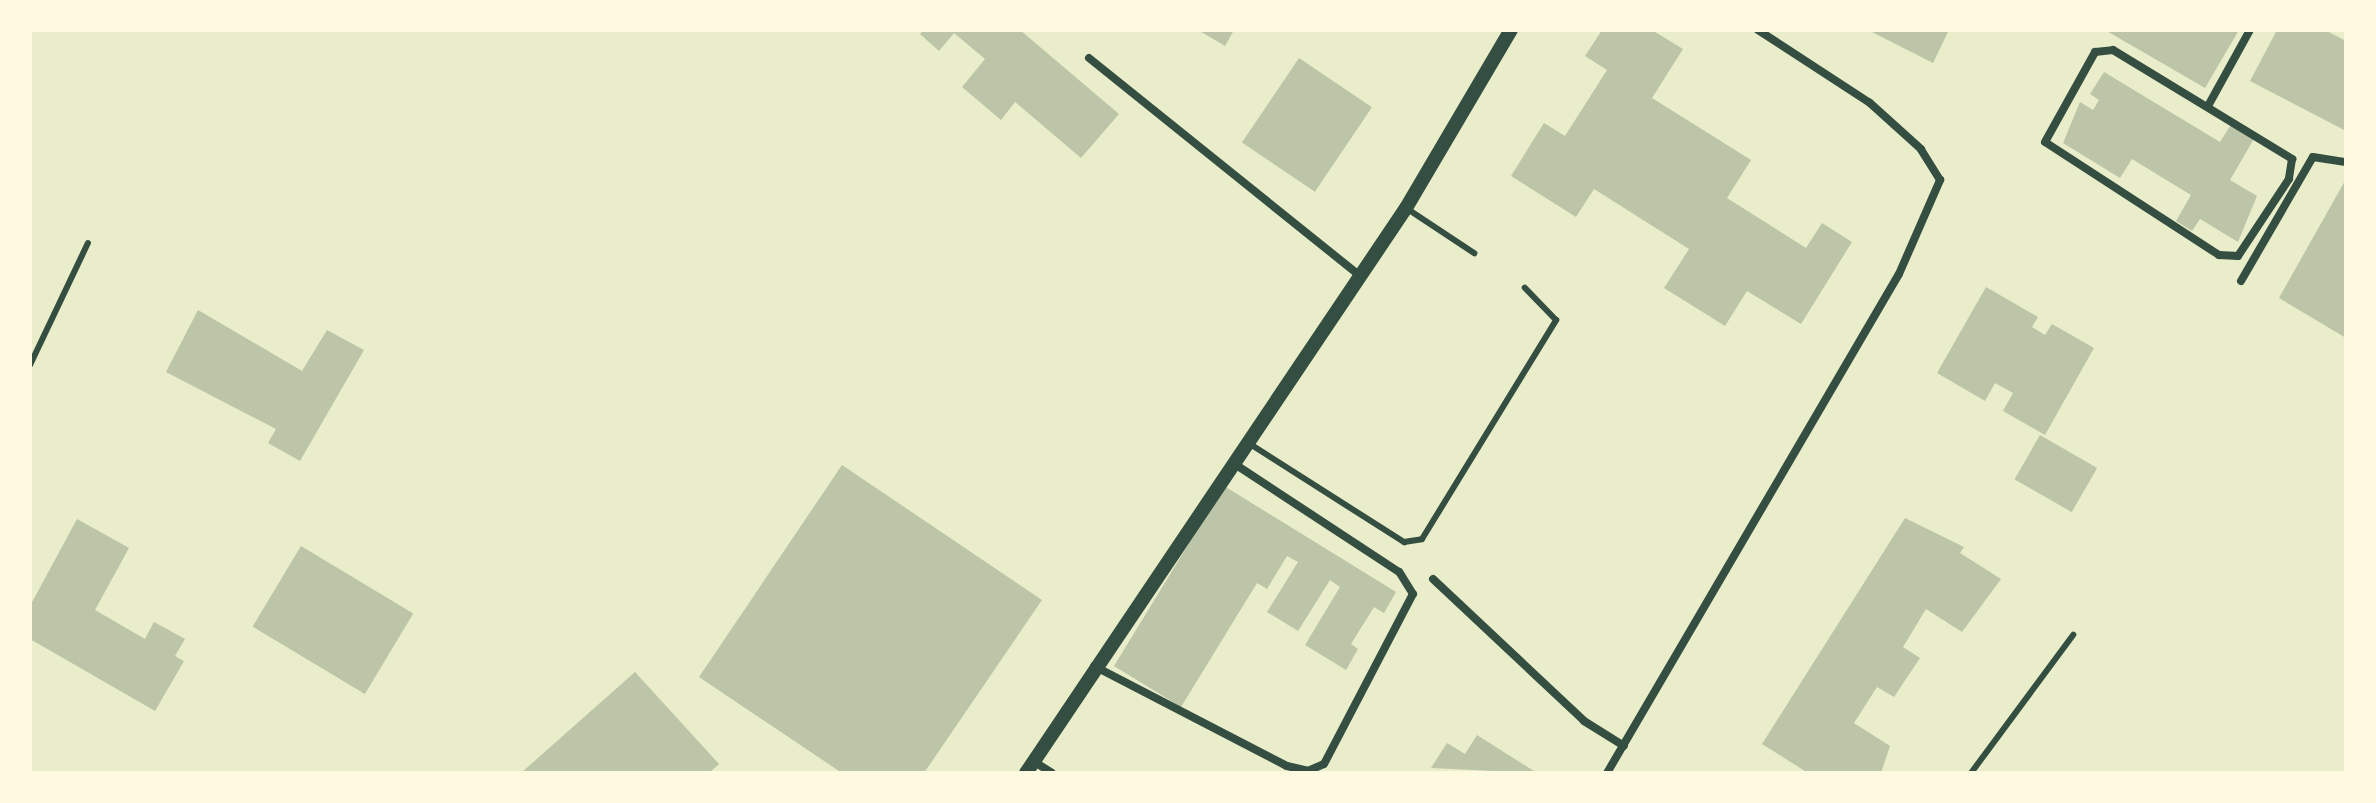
<!DOCTYPE html>
<html>
<head>
<meta charset="utf-8">
<style>
	body { margin:0 }
	#map { position:relative; width:2376px; height:803px; overflow:hidden; background:#e9edc9; font-family:Poppins,sans-serif }
	div>[style] { position:absolute }
	[style*='--x'] { left:calc(var(--x)*1px); top:calc(var(--y)*1px); width:calc(var(--w)*1px); rotate:calc(var(--a)*1deg) }
	.building>* { inset:0; background:#bcc5a7; transform-origin:0 0 }
	.service>* { height:6px; margin:-3px; padding:0 3px; transform-origin:3px; border-radius:3px; background:#344e41 }
	.minor>* { height:8px; margin:-4px; padding:0 4px; transform-origin:4px; border-radius:4px; background:#344e41 }
	.tertiary>* { height:14px; margin:-7px; padding:0 7px; transform-origin:7px; border-radius:7px; background:#344e41 }
	span { translate:-50% -50%; white-space:nowrap; text-align:center; line-height:1.15; -webkit-text-stroke:7px #fefae0; paint-order:stroke }
	.frame { position:absolute; inset:0; border:32px solid #fefae0; pointer-events:none }
</style>
</head>
<body>
<div id="map">
	<div class="building">
		<div style="clip-path:polygon(924px 30px,1020px 30px,1119px 114px,1081px 158px,1015px 102px,1001px 120px,962px 87px,985px 59px,954px 33px,939px 51px,920px 34px)"></div>
		<div style="clip-path:polygon(1198px 30px,1234px 30px,1225px 46px)"></div>
		<div style="clip-path:polygon(1602px 30px,1652px 30px,1683px 49px,1652px 98px,1751px 160px,1727px 198px,1806px 248px,1822px 223px,1852px 242px,1801px 324px,1747px 291px,1725px 326px,1664px 288px,1689px 249px,1594px 189px,1576px 217px,1511px 176px,1544px 123px,1565px 136px,1607px 70px,1585px 56px)"></div>
		<div style="clip-path:polygon(1868px 30px,1949px 30px,1933px 63px)"></div>
		<div style="clip-path:polygon(2105px 30px,2239px 30px,2205px 88px)"></div>
		<div style="clip-path:polygon(2277px 30px,2325px 30px,2346px 41px,2346px 131px,2250px 81px)"></div>
		<div style="left:1299px;top:58px;width:88px;height:102px;rotate:34deg"></div>
		<div style="clip-path:polygon(2104px 72px,2220px 142px,2232px 123px,2255px 137px,2230px 180px,2257px 196px,2238px 242px,2200px 219px,2192px 231px,2176px 221px,2191px 195px,2132px 159px,2120px 178px,2063px 143px,2080px 102px,2093px 110px,2099px 100px,2090px 94px)"></div>
		<div style="clip-path:polygon(2346px 179px,2346px 338px,2279px 298px)"></div>
		<div style="clip-path:polygon(1986px 287px,2038px 317px,2032px 327px,2045px 335px,2052px 324px,2094px 348px,2045px 435px,2003px 411px,2013px 393px,1995px 383px,1985px 401px,1937px 373px)"></div>
		<div style="clip-path:polygon(198px 310px,302px 371px,327px 330px,364px 350px,300px 461px,268px 443px,276px 429px,166px 372px)"></div>
		<div style="left:2040px;top:435px;width:66px;height:51px;rotate:30deg"></div>
		<div style="clip-path:polygon(842px 465px,1042px 600px,924px 773px,842px 773px,699px 677px)"></div>
		<div style="clip-path:polygon(1224px 486px,1396px 592px,1384px 613px,1374px 607px,1351px 644px,1358px 649px,1346px 670px,1305px 645px,1340px 587px,1330px 580px,1298px 631px,1267px 612px,1298px 562px,1287px 556px,1267px 589px,1257px 583px,1181px 707px,1114px 666px)"></div>
		<div style="clip-path:polygon(1905px 518px,1964px 547px,1960px 553px,2001px 579px,1962px 632px,1926px 609px,1903px 647px,1920px 658px,1894px 697px,1877px 687px,1854px 723px,1890px 746px,1881px 773px,1808px 773px,1762px 744px)"></div>
		<div style="clip-path:polygon(77px 519px,129px 548px,95px 610px,145px 639px,154px 622px,185px 639px,175px 656px,184px 661px,155px 711px,30px 639px,30px 606px)"></div>
		<div style="left:301px;top:546px;width:131px;height:94px;rotate:31deg"></div>
		<div style="clip-path:polygon(635px 672px,719px 764px,709px 773px,521px 773px)"></div>
		<div style="clip-path:polygon(1477px 735px,1537px 773px,1431px 768px,1447px 743px,1465px 754px)"></div>
	</div>
	<div class="service">
		<div style="--x:1406;--y:208;--w:82;--a:33.5"></div>
		<div style="--x:30;--y:365;--w:135;--a:-64.6"></div>
		<div style="--x:1250;--y:444;--w:183;--a:32.5"></div>
		<div style="--x:1404;--y:542;--w:18;--a:-9"></div>
		<div style="--x:1422;--y:539;--w:257;--a:-58.5"></div>
		<div style="--x:1556;--y:320;--w:45;--a:-134.1"></div>
		<div style="--x:1971;--y:773;--w:172;--a:-53.5"></div>
	</div>
	<div class="minor">
		<div style="--x:2113;--y:50;--w:210;--a:31.3"></div>
		<div style="--x:2292;--y:159;--w:20;--a:99"></div>
		<div style="--x:2289;--y:179;--w:92;--a:123.5"></div>
		<div style="--x:2238;--y:256;--w:19;--a:-177"></div>
		<div style="--x:2219;--y:255;--w:207;--a:-147"></div>
		<div style="--x:2045;--y:142;--w:103;--a:-60.9"></div>
		<div style="--x:2095;--y:52;--w:18;--a:-6"></div>
		<div style="--x:1089;--y:58;--w:349;--a:38.8"></div>
		<div style="--x:2208;--y:106;--w:87;--a:-61.1"></div>
		<div style="--x:2241;--y:281;--w:143;--a:-59.9"></div>
		<div style="--x:2313;--y:157;--w:33;--a:9"></div>
		<div style="--x:1433;--y:579;--w:207;--a:43.2"></div>
		<div style="--x:1584;--y:721;--w:47;--a:32"></div>
		<div style="--x:1094;--y:666;--w:217;--a:27.4"></div>
		<div style="--x:1287;--y:766;--w:22;--a:13"></div>
		<div style="--x:1308;--y:771;--w:17;--a:-24"></div>
		<div style="--x:1324;--y:764;--w:192;--a:-62.4"></div>
		<div style="--x:1413;--y:594;--w:26;--a:-122"></div>
		<div style="--x:1399;--y:572;--w:195;--a:-146.7"></div>
		<div style="--x:1033;--y:761;--w:22;--a:32"></div>
		<div style="--x:1607;--y:773;--w:578;--a:-59.67"></div>
		<div style="--x:1899;--y:274;--w:103;--a:-66.4"></div>
		<div style="--x:1940;--y:180;--w:36;--a:-122"></div>
		<div style="--x:1921;--y:149;--w:69;--a:-138"></div>
		<div style="--x:1870;--y:103;--w:134;--a:-146.9"></div>
	</div>
	<div class="tertiary">
		<div style="--x:1026;--y:773;--w:681;--a:-56.08"></div>
		<div style="--x:1406;--y:208;--w:207;--a:-59.5"></div>
	</div>
	<div class="frame"></div>
</div>
</body>
</html>
